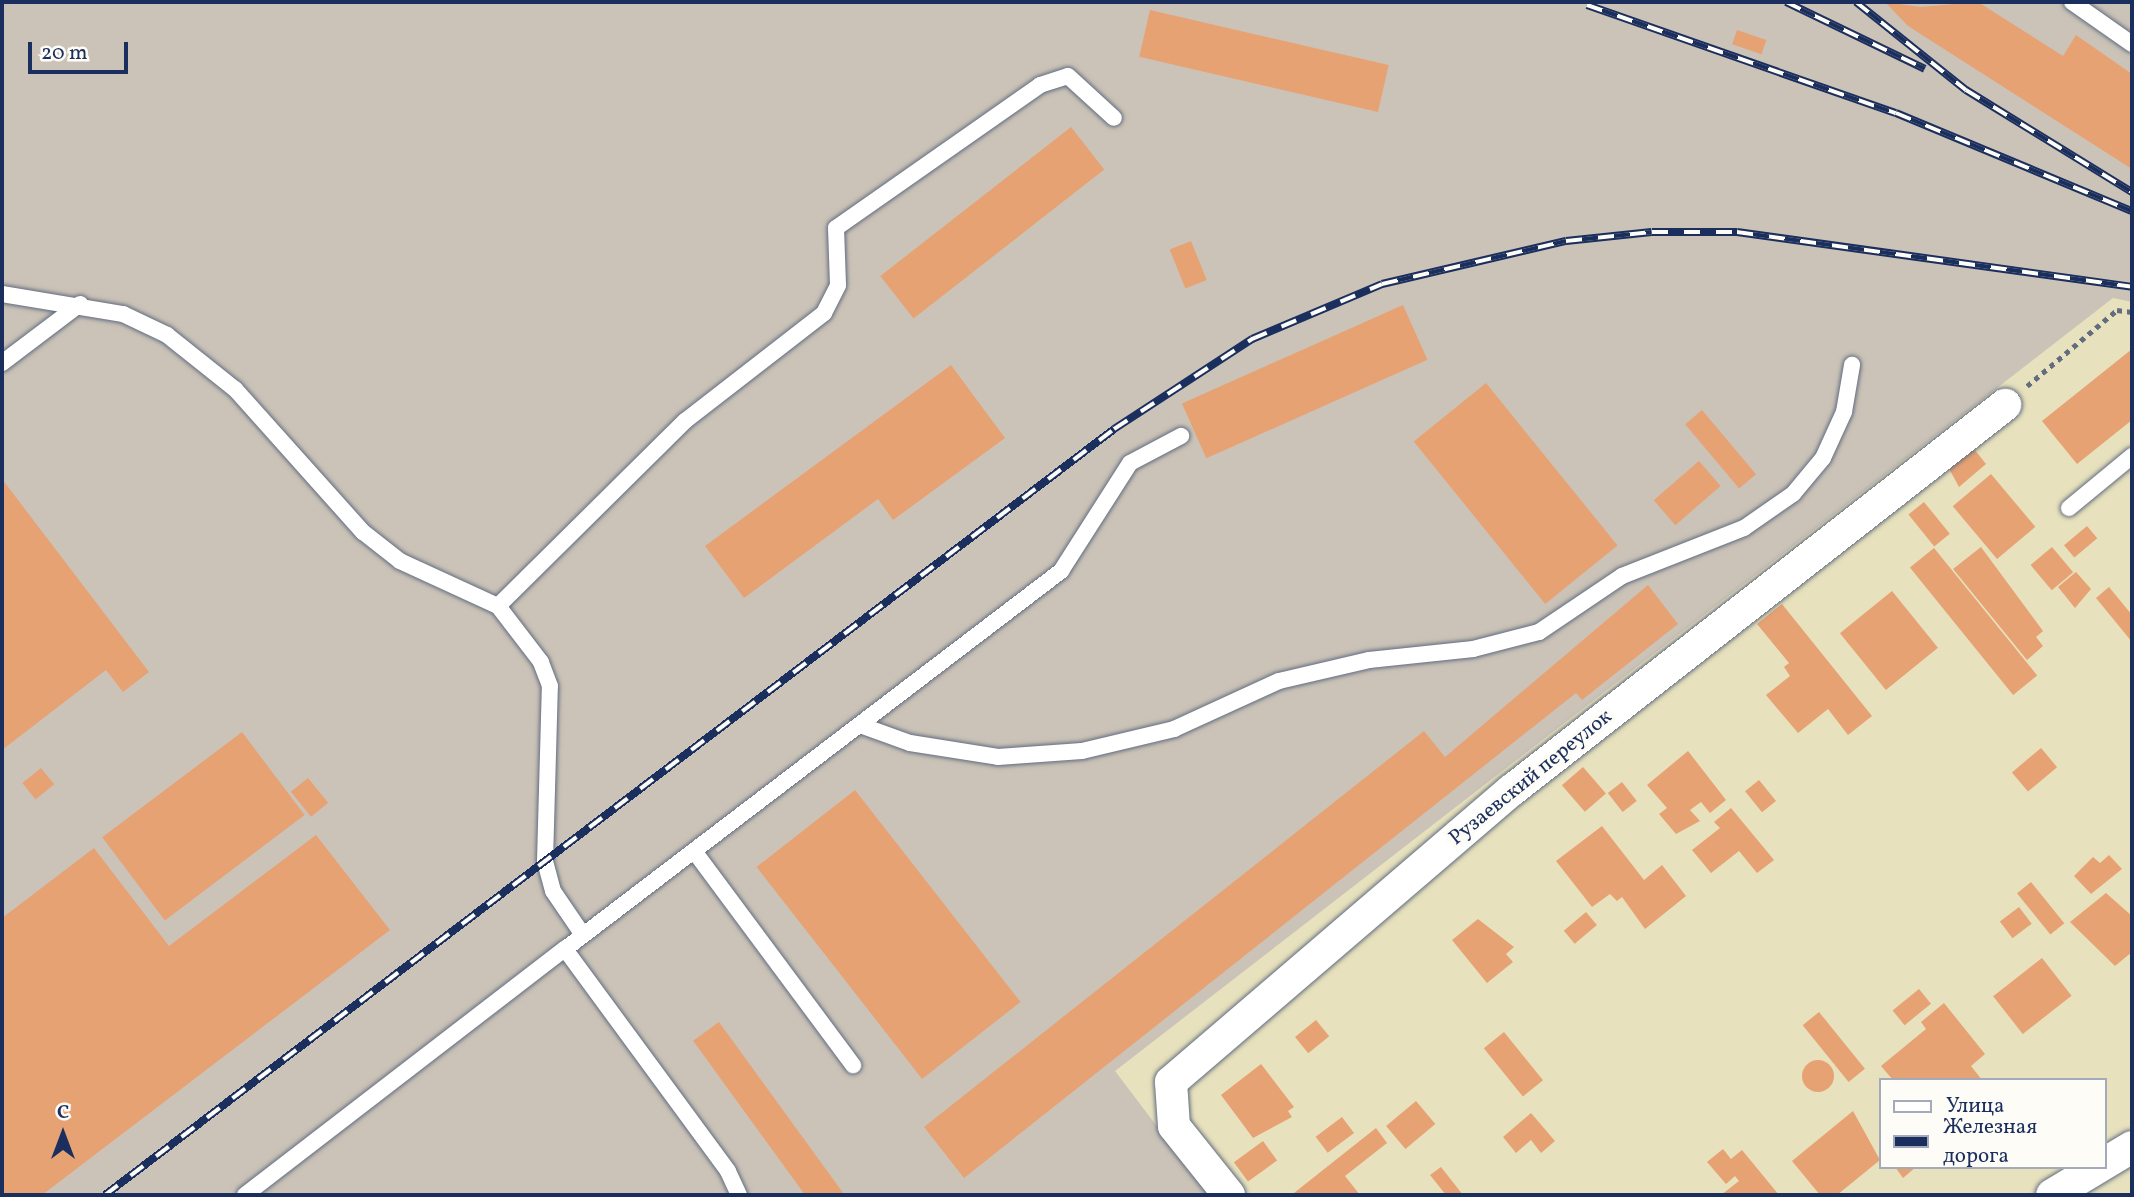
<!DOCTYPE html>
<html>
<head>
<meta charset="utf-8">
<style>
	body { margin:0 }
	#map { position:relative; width:2134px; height:1197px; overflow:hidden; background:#e7e1bd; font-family:Vollkorn,serif }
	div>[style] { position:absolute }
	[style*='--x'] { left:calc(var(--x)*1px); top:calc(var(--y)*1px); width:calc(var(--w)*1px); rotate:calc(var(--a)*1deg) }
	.industrial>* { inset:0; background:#cbc3b8 }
	.building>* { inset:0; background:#e7a274; transform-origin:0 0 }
	.round { border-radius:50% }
	.path>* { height:4.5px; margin-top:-2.25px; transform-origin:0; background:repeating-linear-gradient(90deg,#626d7f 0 5px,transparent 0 10px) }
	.roads { filter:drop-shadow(0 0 2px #626d7f) drop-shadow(0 0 2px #626d7f) }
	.lane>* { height:16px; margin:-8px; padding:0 8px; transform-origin:8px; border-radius:8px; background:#fff }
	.street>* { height:32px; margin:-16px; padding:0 16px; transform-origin:16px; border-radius:16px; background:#fff }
	.rail>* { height:8px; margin-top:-4px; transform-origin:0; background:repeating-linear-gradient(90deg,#fdfcf7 0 16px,#1b2f5e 0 32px); box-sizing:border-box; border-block:2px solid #1b2f5e }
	span { translate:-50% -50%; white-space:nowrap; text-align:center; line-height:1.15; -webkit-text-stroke:7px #fdfcf7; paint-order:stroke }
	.street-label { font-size:21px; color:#1b2f5e }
	.frame { position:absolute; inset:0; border:4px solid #1b2f5e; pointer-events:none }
	.legend { position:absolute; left:1879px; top:1078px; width:228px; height:91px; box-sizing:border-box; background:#fdfcf7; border:2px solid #a3aaba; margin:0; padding:9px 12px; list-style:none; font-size:21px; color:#1b2f5e }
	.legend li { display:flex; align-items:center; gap:14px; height:35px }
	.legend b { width:35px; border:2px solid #a3aaba }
	.north { position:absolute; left:28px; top:1099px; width:70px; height:70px; -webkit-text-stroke:5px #fdfcf7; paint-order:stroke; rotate:0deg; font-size:19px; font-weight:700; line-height:28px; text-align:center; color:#1b2f5e }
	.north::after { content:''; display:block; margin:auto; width:24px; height:32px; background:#1b2f5e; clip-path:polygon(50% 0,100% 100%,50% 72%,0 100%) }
	.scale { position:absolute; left:28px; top:42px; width:100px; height:32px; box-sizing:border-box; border:4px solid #1b2f5e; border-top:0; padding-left:9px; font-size:21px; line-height:24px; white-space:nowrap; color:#1b2f5e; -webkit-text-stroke:5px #fdfcf7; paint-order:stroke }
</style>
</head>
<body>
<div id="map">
	<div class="industrial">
		<div style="clip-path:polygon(2px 2px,2132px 2px,2132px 302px,2113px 298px,1115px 1071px,1209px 1195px,2px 1195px)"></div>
	</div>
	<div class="building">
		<div style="clip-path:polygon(1885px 2px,1921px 7px,1978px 2px,2063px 56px,2076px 35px,2132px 74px,2132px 169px,1908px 26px)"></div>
		<div style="left:1150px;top:10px;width:245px;height:48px;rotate:13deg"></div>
		<div style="left:1737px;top:30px;width:31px;height:15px;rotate:19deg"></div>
		<div style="left:1071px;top:127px;width:54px;height:242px;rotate:52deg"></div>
		<div style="left:1191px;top:241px;width:42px;height:23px;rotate:68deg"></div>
		<div style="left:1403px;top:305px;width:60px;height:242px;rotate:66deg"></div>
		<div style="clip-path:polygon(2132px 349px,2132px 420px,2077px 464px,2042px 421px)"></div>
		<div style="clip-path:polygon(951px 365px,1005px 438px,893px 520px,878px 499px,744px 598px,705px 546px)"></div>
		<div style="left:1486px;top:383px;width:209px;height:93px;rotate:51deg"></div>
		<div style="left:1702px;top:410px;width:84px;height:22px;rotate:50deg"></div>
		<div style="clip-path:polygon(1970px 444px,1986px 464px,1959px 487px,1946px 463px)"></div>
		<div style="left:1699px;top:461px;width:33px;height:60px;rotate:49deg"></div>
		<div style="left:1991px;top:474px;width:69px;height:50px;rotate:50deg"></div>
		<div style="clip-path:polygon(2px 479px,149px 672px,123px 692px,106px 670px,2px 750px)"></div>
		<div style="left:1924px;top:502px;width:41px;height:20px;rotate:51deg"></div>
		<div style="left:2087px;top:526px;width:16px;height:30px;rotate:50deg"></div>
		<div style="clip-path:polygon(1981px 547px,2043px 631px,2036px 637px,2043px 646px,2027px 660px,1953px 569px)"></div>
		<div style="left:2052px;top:547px;width:33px;height:28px;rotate:50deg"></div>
		<div style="left:1934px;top:548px;width:164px;height:31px;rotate:51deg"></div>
		<div style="clip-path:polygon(2076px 572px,2091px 589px,2075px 608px,2058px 587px)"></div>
		<div style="clip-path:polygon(1648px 585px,1678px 624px,1582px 700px,1576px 693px,964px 1178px,924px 1127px,1424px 731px,1445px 757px)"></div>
		<div style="clip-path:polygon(2109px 587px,2132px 615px,2132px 642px,2096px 598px)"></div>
		<div style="left:1892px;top:591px;width:73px;height:67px;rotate:51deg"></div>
		<div style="clip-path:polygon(1782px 604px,1872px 716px,1848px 735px,1828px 709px,1798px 733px,1766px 695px,1790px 676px,1784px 667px,1789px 663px,1757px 624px)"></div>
		<div style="left:242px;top:732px;width:104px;height:175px;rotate:53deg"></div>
		<div style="left:2041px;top:748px;width:25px;height:38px;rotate:50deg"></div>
		<div style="clip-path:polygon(1688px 751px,1726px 800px,1710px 813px,1701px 802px,1690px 810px,1700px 821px,1676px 834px,1659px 814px,1667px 808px,1647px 785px)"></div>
		<div style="left:1583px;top:767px;width:35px;height:28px;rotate:49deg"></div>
		<div style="left:41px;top:768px;width:21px;height:24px;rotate:51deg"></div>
		<div style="left:308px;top:778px;width:32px;height:22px;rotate:51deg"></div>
		<div style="left:1759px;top:780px;width:27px;height:18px;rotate:51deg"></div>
		<div style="left:1622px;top:782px;width:24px;height:18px;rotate:52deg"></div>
		<div style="left:855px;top:790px;width:269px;height:125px;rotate:52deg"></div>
		<div style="clip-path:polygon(1731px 808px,1774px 860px,1757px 873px,1739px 851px,1711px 873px,1692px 850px,1720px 828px,1714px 822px)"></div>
		<div style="clip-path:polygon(1602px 826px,1644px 880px,1662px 865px,1686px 896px,1645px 929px,1622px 897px,1617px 901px,1610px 894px,1592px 907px,1556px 861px)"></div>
		<div style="clip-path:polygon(316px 835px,390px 930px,42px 1195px,2px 1195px,2px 918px,94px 848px,169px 946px)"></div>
		<div style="clip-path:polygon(2109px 855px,2122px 869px,2091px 894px,2074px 876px,2093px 857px,2100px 863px)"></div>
		<div style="left:2031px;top:882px;width:53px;height:18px;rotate:51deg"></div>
		<div style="clip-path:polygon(2106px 893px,2132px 916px,2132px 952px,2115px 966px,2070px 922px)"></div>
		<div style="left:2019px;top:907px;width:21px;height:24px;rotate:53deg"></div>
		<div style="left:1586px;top:912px;width:17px;height:29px;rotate:50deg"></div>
		<div style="clip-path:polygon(1478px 919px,1514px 947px,1506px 954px,1513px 962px,1487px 983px,1452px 940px)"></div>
		<div style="left:2042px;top:958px;width:48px;height:62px;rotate:52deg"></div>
		<div style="left:1919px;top:989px;width:19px;height:34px;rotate:51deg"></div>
		<div style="clip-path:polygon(1944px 1003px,1985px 1054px,1971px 1066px,1982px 1080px,1893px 1080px,1881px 1066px,1926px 1029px,1921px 1022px)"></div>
		<div style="left:1819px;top:1012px;width:73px;height:21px;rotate:51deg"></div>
		<div style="left:1316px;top:1020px;width:21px;height:27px;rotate:51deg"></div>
		<div style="left:719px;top:1022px;width:215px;height:32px;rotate:54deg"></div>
		<div style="left:1504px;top:1032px;width:62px;height:26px;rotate:51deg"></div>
		<div class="round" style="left:1802px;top:1060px;width:32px;height:32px"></div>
		<div style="clip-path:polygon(1261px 1064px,1294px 1107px,1288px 1111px,1292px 1117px,1253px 1138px,1221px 1095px)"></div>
		<div style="left:1416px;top:1101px;width:30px;height:39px;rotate:50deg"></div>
		<div style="clip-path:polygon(1853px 1111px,1880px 1160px,1837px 1195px,1820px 1195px,1792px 1161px)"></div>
		<div style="clip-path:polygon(1531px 1113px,1555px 1141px,1541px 1153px,1531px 1140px,1516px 1153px,1503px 1137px)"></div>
		<div style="left:1342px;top:1117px;width:20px;height:33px;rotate:53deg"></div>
		<div style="clip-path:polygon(1376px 1128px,1387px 1143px,1345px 1176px,1360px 1195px,1294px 1193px)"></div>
		<div style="left:1263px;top:1141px;width:24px;height:36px;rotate:54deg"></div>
		<div style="clip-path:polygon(1723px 1149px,1731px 1159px,1742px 1150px,1779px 1195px,1721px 1195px,1739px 1181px,1735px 1176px,1726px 1184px,1707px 1162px)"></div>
		<div style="clip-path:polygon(1441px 1167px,1463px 1195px,1446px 1195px,1430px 1175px)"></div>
		<div style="clip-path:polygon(1895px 1167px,1916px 1167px,1903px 1178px)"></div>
	</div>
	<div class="path">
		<div style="--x:2027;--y:386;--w:118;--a:-40.2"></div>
		<div style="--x:2117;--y:310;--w:15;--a:8"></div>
	</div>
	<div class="roads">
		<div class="lane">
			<div style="--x:2072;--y:2;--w:73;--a:35"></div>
			<div style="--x:2;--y:294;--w:123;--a:9.4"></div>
			<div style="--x:123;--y:314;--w:49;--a:25.5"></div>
			<div style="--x:167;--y:335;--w:87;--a:38.5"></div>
			<div style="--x:235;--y:389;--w:192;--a:48.2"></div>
			<div style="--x:363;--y:532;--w:47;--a:38.1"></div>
			<div style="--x:400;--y:561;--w:108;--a:24.7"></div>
			<div style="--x:2;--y:363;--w:98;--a:-37.1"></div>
			<div style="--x:2069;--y:508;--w:82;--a:-39.5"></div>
			<div style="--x:860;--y:725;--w:53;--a:19.8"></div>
			<div style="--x:910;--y:743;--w:89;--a:9"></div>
			<div style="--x:998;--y:757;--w:84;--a:-4.1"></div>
			<div style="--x:1082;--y:751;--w:95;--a:-13.4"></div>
			<div style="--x:1174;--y:729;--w:115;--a:-24.6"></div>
			<div style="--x:1279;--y:681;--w:92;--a:-13.1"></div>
			<div style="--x:1369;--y:660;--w:105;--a:-6"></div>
			<div style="--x:1473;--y:649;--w:68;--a:-14.4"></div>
			<div style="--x:1539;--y:632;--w:100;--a:-34"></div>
			<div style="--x:1622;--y:576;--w:131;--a:-21.5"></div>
			<div style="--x:1744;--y:528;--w:60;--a:-34.8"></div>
			<div style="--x:1793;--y:494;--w:47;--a:-50.2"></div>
			<div style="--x:1823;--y:458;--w:51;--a:-65.5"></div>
			<div style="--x:1844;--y:412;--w:48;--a:-80.3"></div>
			<div style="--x:694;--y:851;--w:267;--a:53.4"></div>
			<div style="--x:583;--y:935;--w:53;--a:-124.3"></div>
			<div style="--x:553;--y:891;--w:31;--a:-105"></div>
			<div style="--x:545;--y:861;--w:175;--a:-88.4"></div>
			<div style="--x:550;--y:686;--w:26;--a:-111"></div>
			<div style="--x:541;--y:662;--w:71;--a:-127.5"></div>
			<div style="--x:498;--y:606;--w:263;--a:-44.7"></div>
			<div style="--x:685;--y:421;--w:176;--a:-37.8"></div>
			<div style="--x:824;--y:313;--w:31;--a:-63"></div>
			<div style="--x:838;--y:285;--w:57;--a:-92"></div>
			<div style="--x:836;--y:228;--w:249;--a:-35"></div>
			<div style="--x:1040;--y:85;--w:29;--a:-18"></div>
			<div style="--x:1068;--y:76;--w:62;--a:42.4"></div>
			<div style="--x:245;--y:1195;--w:404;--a:-37.6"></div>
			<div style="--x:739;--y:1195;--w:26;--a:-115"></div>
			<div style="--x:728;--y:1171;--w:275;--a:-126.3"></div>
			<div style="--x:565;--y:949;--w:624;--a:-37.31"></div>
			<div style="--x:1061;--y:571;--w:128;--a:-57.4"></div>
			<div style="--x:1130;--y:463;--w:58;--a:-27.9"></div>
		</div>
		<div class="street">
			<div style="--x:1229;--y:1195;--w:88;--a:-128.6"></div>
			<div style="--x:1174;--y:1126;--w:44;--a:-93.9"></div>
			<div style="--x:1171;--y:1082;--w:449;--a:-40.6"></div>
			<div style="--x:1512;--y:790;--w:626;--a:-37.99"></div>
			<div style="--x:2052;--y:1195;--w:93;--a:-31"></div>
		</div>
	</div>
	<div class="rail">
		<div style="--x:1786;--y:2;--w:154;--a:25.7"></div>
		<div style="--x:1856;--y:2;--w:141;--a:38.7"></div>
		<div style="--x:1966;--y:90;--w:195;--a:31.6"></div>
		<div style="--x:1587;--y:5;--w:327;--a:19.3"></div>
		<div style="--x:1896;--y:113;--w:256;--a:22.6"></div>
		<div style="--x:105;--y:1195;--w:1267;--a:-37.2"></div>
		<div style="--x:1114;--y:429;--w:165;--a:-33.1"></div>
		<div style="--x:1252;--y:339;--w:141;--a:-22.9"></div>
		<div style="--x:1382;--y:284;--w:189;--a:-13.2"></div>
		<div style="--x:1566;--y:241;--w:86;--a:-6"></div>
		<div style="--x:1652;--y:232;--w:85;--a:0"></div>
		<div style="--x:1737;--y:232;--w:399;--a:7.9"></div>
	</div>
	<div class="street-label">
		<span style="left:1531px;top:778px;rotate:-39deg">Рузаевский переулок</span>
	</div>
	<div class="frame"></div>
	<ul class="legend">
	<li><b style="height:9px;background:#fff"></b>Улица</li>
	<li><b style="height:9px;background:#1b2f5e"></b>Железная дорога</li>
	</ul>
	<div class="north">С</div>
	<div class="scale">20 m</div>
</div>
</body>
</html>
